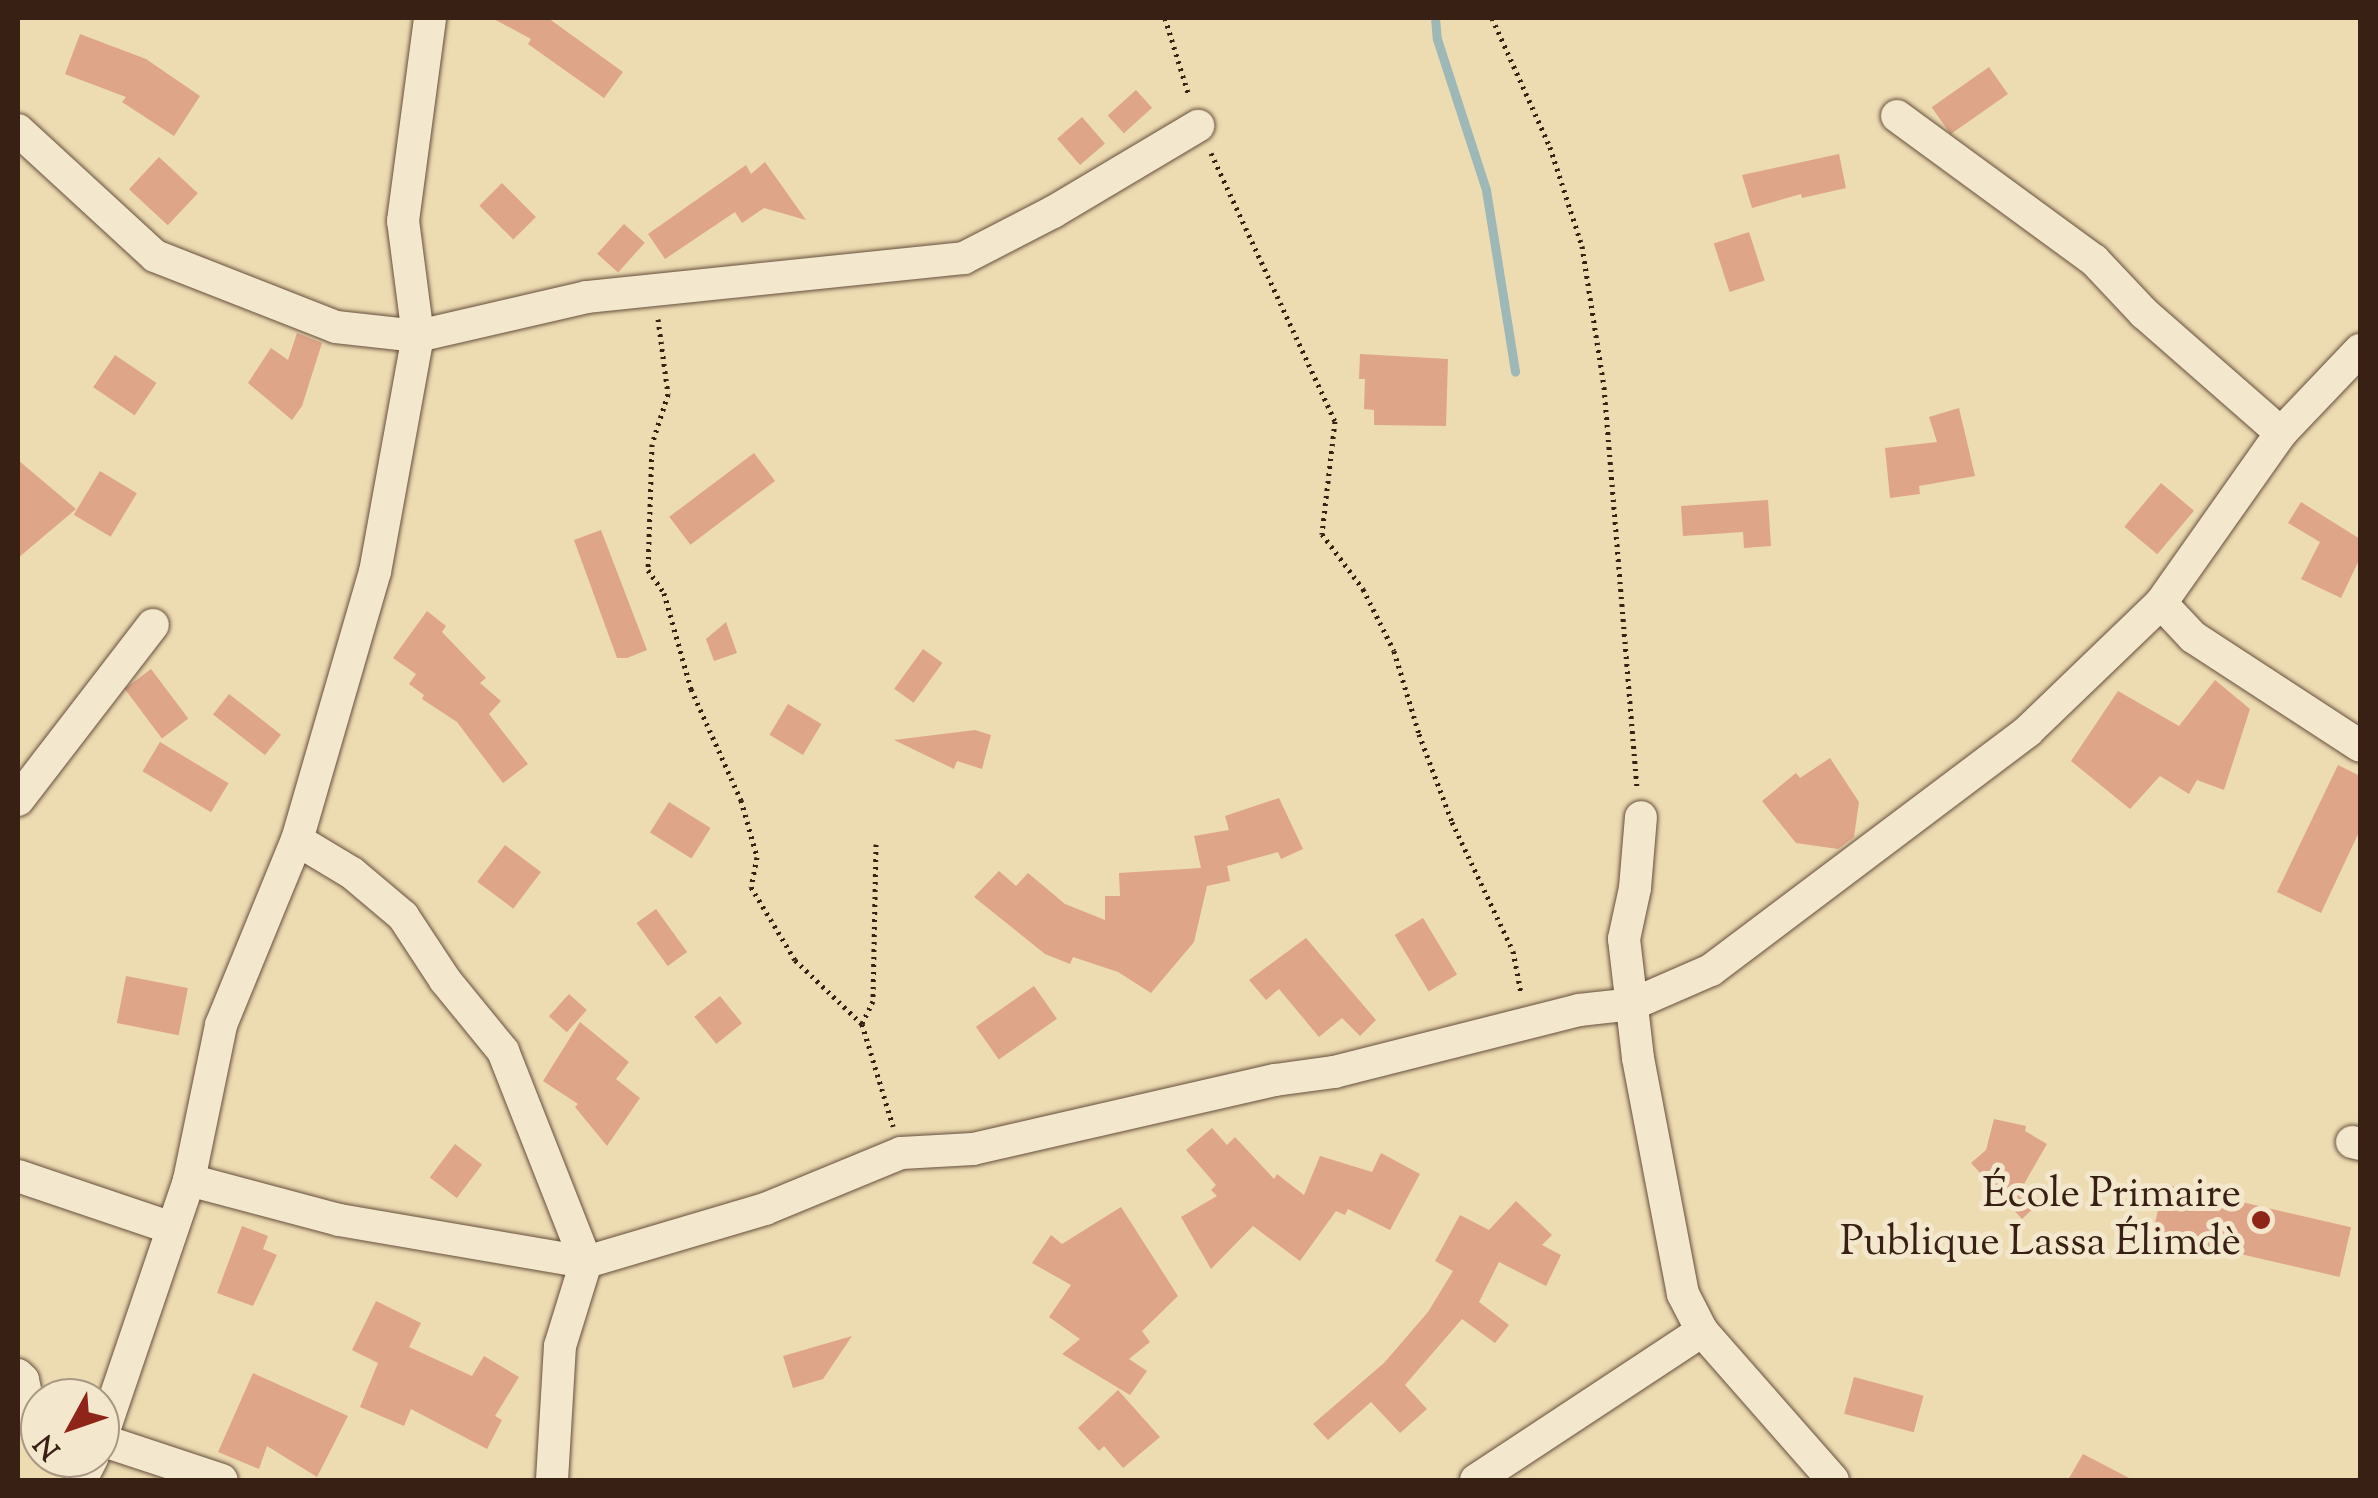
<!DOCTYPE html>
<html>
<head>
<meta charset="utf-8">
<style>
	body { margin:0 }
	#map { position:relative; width:2378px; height:1498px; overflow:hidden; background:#eddbb2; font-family:"Sorts Mill Goudy",serif }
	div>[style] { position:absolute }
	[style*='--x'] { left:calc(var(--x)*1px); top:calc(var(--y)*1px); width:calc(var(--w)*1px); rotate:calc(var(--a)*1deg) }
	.stream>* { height:9px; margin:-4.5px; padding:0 4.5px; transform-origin:4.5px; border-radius:4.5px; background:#9eb8b7 }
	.building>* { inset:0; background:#dfa589; transform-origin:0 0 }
	.path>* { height:5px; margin-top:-2.5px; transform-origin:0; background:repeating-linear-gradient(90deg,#392014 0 2.5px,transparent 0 7.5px) }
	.roads { filter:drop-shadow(0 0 2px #664f3c) drop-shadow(0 0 2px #664f3c) }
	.minor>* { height:32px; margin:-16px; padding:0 16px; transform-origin:16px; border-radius:16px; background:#f3e8cd }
	.dots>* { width:28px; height:28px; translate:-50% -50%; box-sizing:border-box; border:5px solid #f3e8cd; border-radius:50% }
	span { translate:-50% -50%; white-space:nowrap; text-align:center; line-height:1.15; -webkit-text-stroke:10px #f3e8cd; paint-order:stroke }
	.poi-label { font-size:42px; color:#392014 }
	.right { translate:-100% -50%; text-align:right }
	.frame { position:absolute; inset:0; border:20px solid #392014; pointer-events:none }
	.north { position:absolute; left:20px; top:1378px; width:100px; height:100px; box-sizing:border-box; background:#f3e8cd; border:2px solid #a99883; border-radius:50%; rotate:230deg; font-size:28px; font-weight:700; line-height:40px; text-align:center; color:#392014 }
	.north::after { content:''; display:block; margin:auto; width:35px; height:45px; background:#8f2418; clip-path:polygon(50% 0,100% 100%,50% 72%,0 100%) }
</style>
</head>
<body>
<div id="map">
	<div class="stream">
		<div style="--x:1435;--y:18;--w:21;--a:85"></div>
		<div style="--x:1437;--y:39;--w:159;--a:72"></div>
		<div style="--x:1486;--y:190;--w:184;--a:80.9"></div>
	</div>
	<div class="building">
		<div style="clip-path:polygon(492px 18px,548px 18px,623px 72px,604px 98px,528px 44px,531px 39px)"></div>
		<div style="clip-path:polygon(80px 34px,146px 59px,200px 96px,174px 136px,122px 102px,126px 97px,65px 74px)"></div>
		<div style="left:1989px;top:67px;width:33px;height:70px;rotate:55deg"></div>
		<div style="left:1136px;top:90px;width:24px;height:38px;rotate:48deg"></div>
		<div style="left:1082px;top:117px;width:35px;height:33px;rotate:49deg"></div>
		<div style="clip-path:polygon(1839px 154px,1846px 188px,1802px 198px,1801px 194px,1752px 208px,1742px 175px)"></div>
		<div style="left:159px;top:157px;width:53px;height:44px;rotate:43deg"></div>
		<div style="clip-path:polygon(765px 162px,806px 220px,764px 208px,742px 223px,735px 212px,665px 259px,648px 234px,746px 165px,751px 174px)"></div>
		<div style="left:502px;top:183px;width:48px;height:32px;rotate:45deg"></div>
		<div style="left:624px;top:224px;width:28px;height:40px;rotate:42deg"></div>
		<div style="left:1749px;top:232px;width:51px;height:37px;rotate:72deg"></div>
		<div style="clip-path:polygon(297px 333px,322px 343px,302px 406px,292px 420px,248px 383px,271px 348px,288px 360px)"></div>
		<div style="clip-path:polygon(1360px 354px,1448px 359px,1446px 426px,1374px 425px,1374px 410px,1364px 409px,1365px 379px,1359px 379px)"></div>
		<div style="left:115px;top:355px;width:50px;height:39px;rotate:34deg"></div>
		<div style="clip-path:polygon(1959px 408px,1975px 476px,1919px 486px,1920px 494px,1890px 498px,1885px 448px,1937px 442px,1929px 417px)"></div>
		<div style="left:754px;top:453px;width:35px;height:106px;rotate:53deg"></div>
		<div style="clip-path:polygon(18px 460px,76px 509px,18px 558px)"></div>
		<div style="left:100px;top:471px;width:43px;height:51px;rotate:31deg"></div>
		<div style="left:2161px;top:483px;width:43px;height:57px;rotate:40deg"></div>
		<div style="clip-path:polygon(1768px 500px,1771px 546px,1744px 548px,1743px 532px,1683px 536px,1681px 506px)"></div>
		<div style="clip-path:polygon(2301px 502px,2360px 539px,2360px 558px,2341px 598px,2301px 579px,2320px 542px,2288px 523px)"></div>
		<div style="clip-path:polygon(601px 530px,647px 650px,627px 658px,617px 658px,574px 540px)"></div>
		<div style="clip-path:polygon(427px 611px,446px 626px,442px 632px,486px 678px,480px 683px,501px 701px,489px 714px,528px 764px,503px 783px,457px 722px,422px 699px,424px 695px,409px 684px,416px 674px,393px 658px)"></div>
		<div style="clip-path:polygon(726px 622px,737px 653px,714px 661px,706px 639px)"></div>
		<div style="left:923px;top:649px;width:24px;height:49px;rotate:36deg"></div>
		<div style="left:151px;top:669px;width:62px;height:33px;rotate:53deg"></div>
		<div style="clip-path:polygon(2215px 680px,2250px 709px,2224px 790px,2197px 780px,2189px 794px,2160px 776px,2130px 809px,2071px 761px,2118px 691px,2179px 726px)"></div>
		<div style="left:229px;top:694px;width:66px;height:26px;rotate:38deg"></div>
		<div style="left:788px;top:704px;width:39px;height:36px;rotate:31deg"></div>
		<div style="clip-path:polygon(975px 730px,991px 735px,982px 769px,957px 761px,954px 769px,894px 740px)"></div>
		<div style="left:160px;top:742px;width:80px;height:34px;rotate:31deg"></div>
		<div style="clip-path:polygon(1830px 758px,1859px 802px,1854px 837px,1838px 849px,1796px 843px,1762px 801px,1796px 773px,1800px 778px)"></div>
		<div style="clip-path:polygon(2338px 765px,2360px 776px,2360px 830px,2321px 913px,2277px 892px)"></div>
		<div style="clip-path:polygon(1279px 798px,1303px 849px,1281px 859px,1278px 852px,1227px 866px,1230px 881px,1207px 886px,1194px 942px,1151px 993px,1118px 972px,1073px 957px,1070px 964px,1045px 954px,974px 897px,999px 871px,1016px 886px,1028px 873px,1065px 904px,1105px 920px,1105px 896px,1120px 896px,1119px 873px,1201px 868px,1194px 836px,1229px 830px,1225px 816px)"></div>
		<div style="left:669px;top:802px;width:49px;height:36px;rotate:32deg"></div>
		<div style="left:505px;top:845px;width:45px;height:46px;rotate:37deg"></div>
		<div style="left:656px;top:909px;width:53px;height:24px;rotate:54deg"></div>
		<div style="left:1423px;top:918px;width:66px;height:33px;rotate:59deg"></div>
		<div style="clip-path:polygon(1306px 938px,1376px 1020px,1360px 1036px,1342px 1018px,1319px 1037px,1279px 989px,1266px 1000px,1249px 980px)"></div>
		<div style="left:126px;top:976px;width:63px;height:48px;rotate:11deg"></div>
		<div style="left:1034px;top:986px;width:40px;height:71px;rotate:55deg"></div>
		<div style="left:569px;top:994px;width:24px;height:30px;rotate:42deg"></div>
		<div style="left:720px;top:996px;width:35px;height:33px;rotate:51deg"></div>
		<div style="clip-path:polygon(580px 1022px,629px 1062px,616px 1079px,640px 1098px,607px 1146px,575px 1107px,578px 1104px,543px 1081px)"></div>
		<div style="clip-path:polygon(1994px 1119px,2026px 1126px,2025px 1131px,2047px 1144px,2024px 1184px,2040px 1202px,2022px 1219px,1971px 1163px,1986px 1150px)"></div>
		<div style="clip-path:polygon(1212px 1128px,1227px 1145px,1235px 1137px,1274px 1179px,1277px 1174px,1304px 1195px,1320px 1156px,1372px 1172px,1381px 1153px,1420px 1174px,1390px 1230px,1348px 1209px,1345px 1215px,1336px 1211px,1300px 1261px,1253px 1226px,1211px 1269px,1181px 1217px,1217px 1196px,1211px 1190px,1216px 1185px,1186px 1150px)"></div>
		<div style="left:455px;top:1144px;width:34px;height:42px;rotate:37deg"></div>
		<div style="left:2164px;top:1184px;width:192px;height:51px;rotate:13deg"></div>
		<div style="clip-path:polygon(1516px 1201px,1552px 1235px,1542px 1245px,1561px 1255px,1546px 1286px,1499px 1262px,1479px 1302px,1509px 1325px,1495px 1343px,1462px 1319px,1405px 1385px,1427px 1409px,1400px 1433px,1371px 1402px,1328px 1440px,1313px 1424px,1384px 1363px,1428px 1312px,1453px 1271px,1435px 1261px,1460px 1215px,1489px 1230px)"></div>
		<div style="clip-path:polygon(1121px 1207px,1178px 1296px,1142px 1331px,1150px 1342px,1129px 1359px,1147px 1371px,1130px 1395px,1062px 1354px,1080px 1339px,1049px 1317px,1071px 1285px,1032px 1263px,1051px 1235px,1062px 1244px)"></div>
		<div style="clip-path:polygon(242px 1226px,268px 1236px,263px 1249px,277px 1255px,253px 1306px,217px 1293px)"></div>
		<div style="clip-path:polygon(376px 1301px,421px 1323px,409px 1347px,472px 1376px,484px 1356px,519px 1377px,495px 1416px,502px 1420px,487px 1449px,411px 1409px,404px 1426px,360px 1407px,378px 1363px,352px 1350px)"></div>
		<div style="clip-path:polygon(852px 1336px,823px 1379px,793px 1388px,783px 1356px)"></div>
		<div style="clip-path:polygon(253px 1373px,348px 1416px,317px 1477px,267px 1446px,259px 1469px,218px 1452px)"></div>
		<div style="left:1854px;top:1377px;width:72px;height:38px;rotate:15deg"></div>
		<div style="clip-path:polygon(1118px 1390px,1160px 1437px,1123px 1468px,1104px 1446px,1099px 1451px,1078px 1428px)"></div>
		<div style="clip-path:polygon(2083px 1454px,2133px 1480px,2068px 1480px)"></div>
	</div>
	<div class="path">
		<div style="--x:1165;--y:18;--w:82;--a:72.9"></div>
		<div style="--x:1492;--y:18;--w:141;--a:65.8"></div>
		<div style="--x:1550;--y:147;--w:104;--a:72.1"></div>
		<div style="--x:1582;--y:246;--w:143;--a:81.1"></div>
		<div style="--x:1604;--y:387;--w:404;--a:85.3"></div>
		<div style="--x:1211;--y:153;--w:295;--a:65.2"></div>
		<div style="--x:1335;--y:421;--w:114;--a:96.6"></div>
		<div style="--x:1322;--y:534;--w:69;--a:53.3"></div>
		<div style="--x:1363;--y:589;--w:69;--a:63.4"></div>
		<div style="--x:1394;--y:651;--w:87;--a:73.2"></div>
		<div style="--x:1419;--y:734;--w:94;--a:69.4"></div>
		<div style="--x:1452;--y:822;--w:143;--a:64.7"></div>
		<div style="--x:1513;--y:951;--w:43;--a:79.2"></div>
		<div style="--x:658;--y:319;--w:76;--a:82.4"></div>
		<div style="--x:668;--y:394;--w:52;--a:107.7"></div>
		<div style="--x:652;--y:444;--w:126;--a:91.8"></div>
		<div style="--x:648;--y:570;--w:28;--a:55"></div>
		<div style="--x:664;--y:593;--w:100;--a:74.3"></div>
		<div style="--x:691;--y:689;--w:122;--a:65.8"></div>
		<div style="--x:741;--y:800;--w:59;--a:74.3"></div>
		<div style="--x:757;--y:857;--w:31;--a:101"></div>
		<div style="--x:751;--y:887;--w:85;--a:58.9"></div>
		<div style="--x:795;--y:960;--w:93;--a:43.7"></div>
		<div style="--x:876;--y:844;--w:157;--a:91.1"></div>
		<div style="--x:873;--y:1001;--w:25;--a:116"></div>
		<div style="--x:862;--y:1024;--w:107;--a:73.1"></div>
	</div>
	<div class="roads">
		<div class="minor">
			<div style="--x:1897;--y:116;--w:244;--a:36.2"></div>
			<div style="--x:2094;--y:260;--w:73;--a:46.7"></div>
			<div style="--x:2144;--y:313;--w:182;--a:41.2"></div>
			<div style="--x:18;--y:130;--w:186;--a:42.6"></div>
			<div style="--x:155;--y:256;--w:194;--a:21.4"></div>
			<div style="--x:336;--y:327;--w:82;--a:6.3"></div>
			<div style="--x:418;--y:336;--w:173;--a:-13"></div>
			<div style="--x:587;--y:297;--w:379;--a:-5.9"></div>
			<div style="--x:964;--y:258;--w:100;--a:-27.3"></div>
			<div style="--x:1053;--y:212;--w:169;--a:-30.7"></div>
			<div style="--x:2161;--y:603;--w:47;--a:46.7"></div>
			<div style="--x:2193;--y:637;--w:199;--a:33.1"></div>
			<div style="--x:18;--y:800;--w:221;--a:-52.4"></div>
			<div style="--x:297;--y:840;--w:64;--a:31"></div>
			<div style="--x:352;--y:873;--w:67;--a:40.1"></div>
			<div style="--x:403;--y:916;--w:77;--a:56.7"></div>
			<div style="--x:445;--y:980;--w:92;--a:50.8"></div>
			<div style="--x:503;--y:1051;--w:227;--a:68.5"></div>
			<div style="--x:2352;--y:1142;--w:8;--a:14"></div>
			<div style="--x:18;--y:1176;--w:163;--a:18.7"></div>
			<div style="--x:189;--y:1180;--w:155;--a:14.9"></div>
			<div style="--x:339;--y:1220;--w:251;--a:9.7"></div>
			<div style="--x:1702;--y:1331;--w:198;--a:48.7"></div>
			<div style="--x:18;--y:1375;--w:7;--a:45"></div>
			<div style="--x:23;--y:1380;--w:25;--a:78"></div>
			<div style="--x:28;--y:1404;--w:16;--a:128"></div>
			<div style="--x:101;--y:1440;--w:127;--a:18.3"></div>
			<div style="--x:100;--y:1442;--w:277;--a:-71.2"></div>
			<div style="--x:189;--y:1180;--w:158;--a:-78.3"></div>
			<div style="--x:221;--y:1025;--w:200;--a:-67.7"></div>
			<div style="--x:297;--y:840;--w:279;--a:-73.8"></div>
			<div style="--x:375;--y:572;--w:240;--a:-79.7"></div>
			<div style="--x:418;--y:336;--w:116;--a:-97.4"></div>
			<div style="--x:403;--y:221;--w:205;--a:-82.4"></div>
			<div style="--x:81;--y:1480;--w:25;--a:-63"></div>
			<div style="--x:552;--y:1480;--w:134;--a:-86.6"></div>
			<div style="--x:560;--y:1346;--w:88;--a:-72.8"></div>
			<div style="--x:586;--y:1262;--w:187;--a:-16.5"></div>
			<div style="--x:765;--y:1209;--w:147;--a:-22.4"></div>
			<div style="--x:901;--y:1153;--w:72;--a:-3.2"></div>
			<div style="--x:973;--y:1149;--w:310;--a:-12.9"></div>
			<div style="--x:1275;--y:1080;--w:60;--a:-7.7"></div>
			<div style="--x:1334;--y:1072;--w:253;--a:-14.2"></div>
			<div style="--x:1579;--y:1010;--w:54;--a:-6.3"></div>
			<div style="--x:1633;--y:1004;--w:85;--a:-23.6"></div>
			<div style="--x:1711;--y:970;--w:397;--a:-37"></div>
			<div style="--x:2028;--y:731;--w:185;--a:-43.9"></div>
			<div style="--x:2161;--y:603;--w:208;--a:-54.8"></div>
			<div style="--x:2281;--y:433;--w:115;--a:-46.4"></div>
			<div style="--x:1476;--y:1480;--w:271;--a:-33.4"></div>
			<div style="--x:1702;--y:1331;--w:42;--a:-117.2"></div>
			<div style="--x:1683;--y:1294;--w:240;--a:-100.8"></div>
			<div style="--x:1638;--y:1058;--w:120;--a:-96.7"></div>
			<div style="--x:1624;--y:939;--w:52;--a:-77.8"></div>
			<div style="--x:1635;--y:888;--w:71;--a:-85.2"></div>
		</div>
	</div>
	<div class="dots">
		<div style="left:2261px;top:1220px;background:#8f2418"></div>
	</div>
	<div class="poi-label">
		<span class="right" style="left:2241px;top:1220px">École Primaire<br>Publique Lassa Élimdè</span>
	</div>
	<div class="frame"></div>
	<div class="north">N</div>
</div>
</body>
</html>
